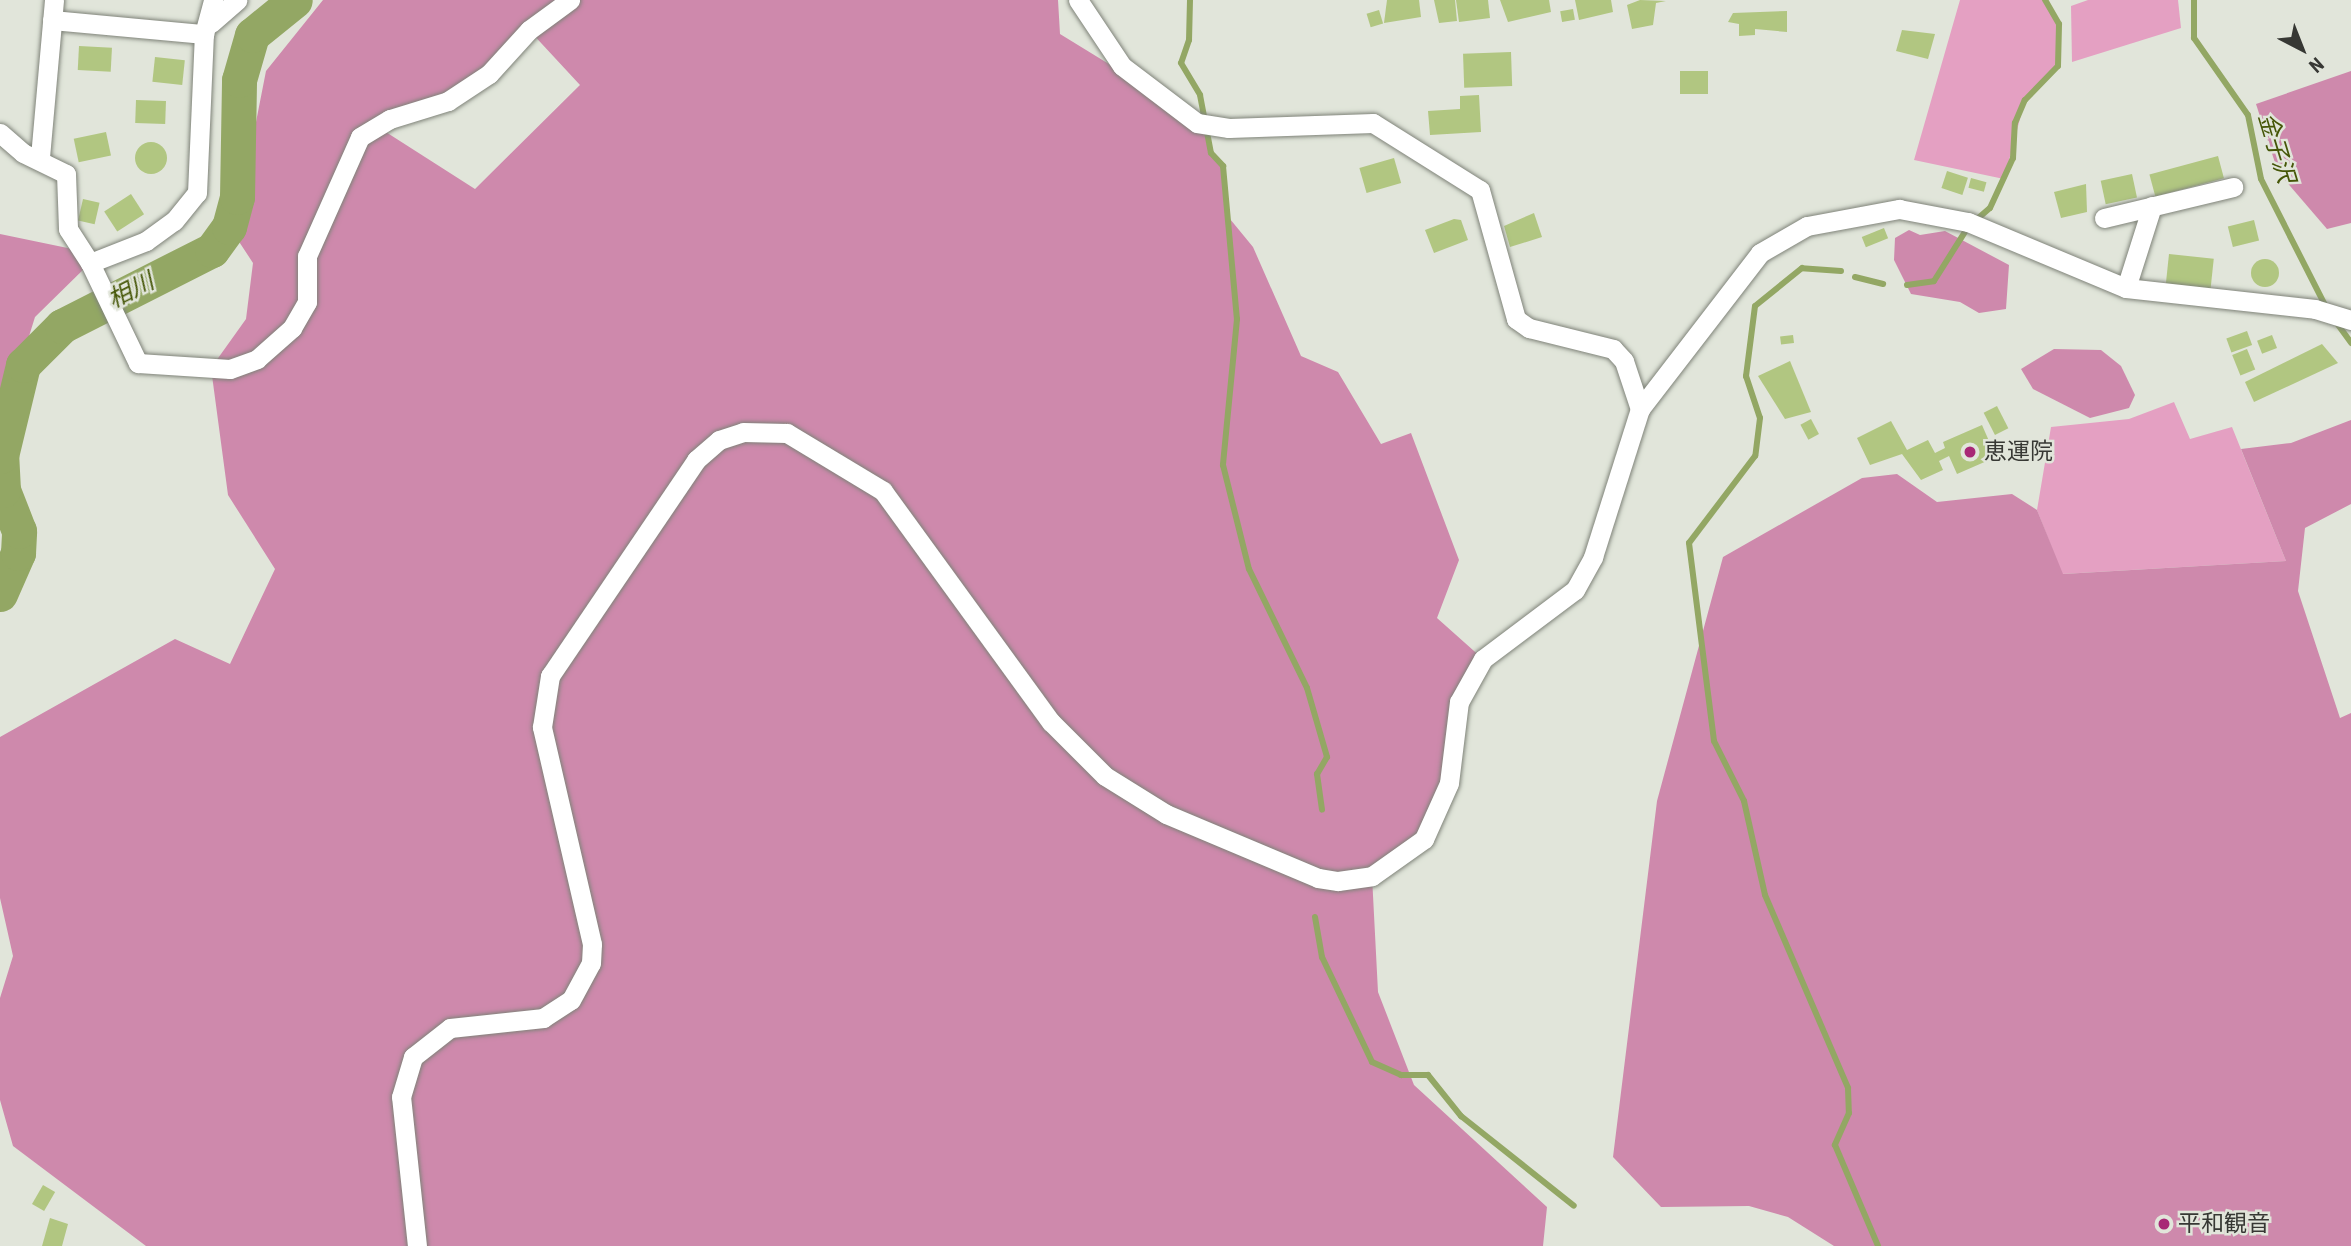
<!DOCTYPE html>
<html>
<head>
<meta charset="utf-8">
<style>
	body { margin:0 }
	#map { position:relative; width:2351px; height:1246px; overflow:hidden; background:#e1e5da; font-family:"Roboto Condensed","Noto Sans JP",sans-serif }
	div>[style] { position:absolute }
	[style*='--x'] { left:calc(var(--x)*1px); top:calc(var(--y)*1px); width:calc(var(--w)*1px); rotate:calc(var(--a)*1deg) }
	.green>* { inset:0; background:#e4a0c2 }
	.forest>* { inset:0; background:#ce89ac }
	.stream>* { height:6px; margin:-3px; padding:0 3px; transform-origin:3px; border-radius:3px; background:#93a764 }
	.river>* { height:35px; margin:-17.5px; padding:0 17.5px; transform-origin:17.5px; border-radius:17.5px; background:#93a764 }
	.building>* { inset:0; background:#b1c681; transform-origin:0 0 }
	.round { border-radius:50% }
	.roads { filter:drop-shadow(0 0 2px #7f8379) drop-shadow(0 0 2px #7f8379) }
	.minor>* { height:19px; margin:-9.5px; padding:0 9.5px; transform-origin:9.5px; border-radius:9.5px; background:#fff }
	.dots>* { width:19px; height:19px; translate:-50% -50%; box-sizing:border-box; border:4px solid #e1e5da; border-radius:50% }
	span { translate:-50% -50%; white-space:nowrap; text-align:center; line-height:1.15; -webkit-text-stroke:5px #e1e5da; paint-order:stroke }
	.poi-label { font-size:23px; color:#373834 }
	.left { translate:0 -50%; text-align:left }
	.water-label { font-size:24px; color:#455607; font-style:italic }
	.north { position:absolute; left:2267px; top:14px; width:70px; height:70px; -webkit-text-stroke:5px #e1e5da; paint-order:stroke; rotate:138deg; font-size:19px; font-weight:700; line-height:28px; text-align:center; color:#373834 }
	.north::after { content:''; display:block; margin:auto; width:24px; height:32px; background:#373834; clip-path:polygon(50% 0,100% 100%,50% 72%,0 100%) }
</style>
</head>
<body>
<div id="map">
	<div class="green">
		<div style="clip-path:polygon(1960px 0,2045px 0,2059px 24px,2058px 66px,2025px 100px,2004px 179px,1914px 160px)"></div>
		<div style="clip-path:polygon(2088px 0,2178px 0,2181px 28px,2072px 62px,2071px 6px)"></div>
		<div style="clip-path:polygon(2174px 402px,2190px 439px,2232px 427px,2286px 561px,2062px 574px,2037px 510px,2051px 427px,2129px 419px)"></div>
	</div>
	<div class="forest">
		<div style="clip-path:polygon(evenodd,323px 0,1058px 0,1060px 34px,1205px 123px,1211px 153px,1223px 166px,1230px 219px,1253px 247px,1301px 356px,1338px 372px,1381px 444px,1411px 433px,1459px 560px,1437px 618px,1483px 659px,1459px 702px,1449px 783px,1424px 839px,1372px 876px,1378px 992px,1414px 1085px,1547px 1207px,1543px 1246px,146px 1246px,13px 1146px,0 1100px,0 998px,13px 956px,0 898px,0 737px,175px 639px,230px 664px,275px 569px,228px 495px,211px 368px,246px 319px,253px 263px,234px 234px,266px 71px,323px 0,529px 30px,580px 85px,475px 189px,378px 127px,489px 74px,529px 30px)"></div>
		<div style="clip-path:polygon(2351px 71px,2351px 223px,2327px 229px,2278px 172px,2256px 104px)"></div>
		<div style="clip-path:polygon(1909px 230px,1920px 235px,1945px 231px,2009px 265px,2006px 309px,1979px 313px,1960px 302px,1911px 294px,1894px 260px,1895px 238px)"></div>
		<div style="clip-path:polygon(0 234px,82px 251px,90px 263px,35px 317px,0 429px)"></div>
		<div style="clip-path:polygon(2054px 349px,2101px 350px,2121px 366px,2135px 395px,2129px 408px,2090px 418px,2033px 389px,2021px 369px)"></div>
		<div style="clip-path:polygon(2351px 420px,2351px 504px,2305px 528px,2298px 591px,2340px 718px,2351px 713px,2351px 1246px,1834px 1246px,1788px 1217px,1749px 1206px,1661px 1207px,1613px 1157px,1657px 801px,1723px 557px,1862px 478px,1897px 474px,1937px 502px,2012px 494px,2037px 510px,2063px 574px,2286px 561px,2241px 449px,2291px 443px)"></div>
	</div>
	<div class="stream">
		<div style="--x:1190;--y:0;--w:40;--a:91.4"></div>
		<div style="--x:1189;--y:40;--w:24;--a:109"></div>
		<div style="--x:1181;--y:63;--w:37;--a:59"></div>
		<div style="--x:1200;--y:95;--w:59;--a:79.3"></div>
		<div style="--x:1211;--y:153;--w:18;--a:47"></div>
		<div style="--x:1223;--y:166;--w:154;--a:84.8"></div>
		<div style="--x:1237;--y:319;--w:147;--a:95.5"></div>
		<div style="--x:1223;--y:465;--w:107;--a:76"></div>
		<div style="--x:1249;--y:569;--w:132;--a:64"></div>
		<div style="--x:1307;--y:688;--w:72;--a:73.8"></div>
		<div style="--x:1327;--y:757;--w:20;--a:120"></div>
		<div style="--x:1317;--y:774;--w:36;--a:82"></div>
		<div style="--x:2194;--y:0;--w:38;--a:90"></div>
		<div style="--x:2194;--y:38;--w:94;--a:55"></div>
		<div style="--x:2248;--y:115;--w:65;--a:78.5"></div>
		<div style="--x:2261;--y:179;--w:144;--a:63.1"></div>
		<div style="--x:1976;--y:220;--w:18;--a:-41"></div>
		<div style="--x:1990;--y:208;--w:55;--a:-65.3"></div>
		<div style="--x:2013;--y:158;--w:35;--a:-87"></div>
		<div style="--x:2015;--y:123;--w:25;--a:-67"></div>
		<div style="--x:2025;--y:100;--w:47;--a:-45.9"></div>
		<div style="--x:2058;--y:66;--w:42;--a:-88.6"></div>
		<div style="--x:2059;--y:24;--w:28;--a:-120"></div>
		<div style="--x:1841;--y:271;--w:39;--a:-176"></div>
		<div style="--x:1802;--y:268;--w:60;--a:141"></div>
		<div style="--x:1755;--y:306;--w:71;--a:97.3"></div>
		<div style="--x:1746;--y:376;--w:44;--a:71.6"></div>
		<div style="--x:1760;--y:418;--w:38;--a:97"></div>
		<div style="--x:1755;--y:456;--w:109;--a:127.2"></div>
		<div style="--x:1689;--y:543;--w:200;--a:82.8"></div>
		<div style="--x:1714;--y:741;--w:67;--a:63.4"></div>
		<div style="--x:1744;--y:801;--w:96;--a:77.4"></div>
		<div style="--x:1765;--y:895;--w:210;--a:66.7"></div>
		<div style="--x:1848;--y:1088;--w:25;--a:88"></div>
		<div style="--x:1849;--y:1113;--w:35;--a:114"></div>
		<div style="--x:1835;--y:1145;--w:110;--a:66.9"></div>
		<div style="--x:1855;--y:277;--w:29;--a:14"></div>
		<div style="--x:1907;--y:285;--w:27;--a:-8"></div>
		<div style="--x:1934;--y:281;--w:64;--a:-57.8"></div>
		<div style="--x:2336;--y:322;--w:26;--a:54"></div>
		<div style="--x:1315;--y:917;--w:41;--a:80.1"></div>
		<div style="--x:1322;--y:957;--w:116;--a:64.5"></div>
		<div style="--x:1372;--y:1062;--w:32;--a:24"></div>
		<div style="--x:1401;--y:1075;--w:27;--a:0"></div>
		<div style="--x:1428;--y:1075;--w:53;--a:51.2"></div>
		<div style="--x:1461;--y:1116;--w:144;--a:38.5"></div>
	</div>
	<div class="river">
		<div style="--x:0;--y:594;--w:45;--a:-66.3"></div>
		<div style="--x:18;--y:553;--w:22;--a:-87"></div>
		<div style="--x:19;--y:531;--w:44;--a:-111.3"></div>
		<div style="--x:3;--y:490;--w:34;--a:-93"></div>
		<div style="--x:1;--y:456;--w:94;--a:-76.4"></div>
		<div style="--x:23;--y:365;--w:55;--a:-45"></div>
		<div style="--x:62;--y:326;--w:168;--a:-26.9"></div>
		<div style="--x:212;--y:250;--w:29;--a:-54"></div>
		<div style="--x:229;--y:227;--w:31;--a:-75"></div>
		<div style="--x:237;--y:197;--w:117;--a:-89"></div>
		<div style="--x:239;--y:80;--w:47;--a:-73.9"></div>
		<div style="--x:252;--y:35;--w:55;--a:-39.1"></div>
	</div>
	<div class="building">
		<div style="clip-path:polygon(1387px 0,1419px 0,1421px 17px,1384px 23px)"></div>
		<div style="clip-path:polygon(1434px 0,1455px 0,1457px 21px,1439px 23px)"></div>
		<div style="clip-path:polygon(1456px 0,1488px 0,1490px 18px,1459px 22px)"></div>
		<div style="clip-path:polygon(1500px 0,1549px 0,1551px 12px,1508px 22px)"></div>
		<div style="clip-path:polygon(1575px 0,1611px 0,1613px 12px,1579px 20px)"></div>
		<div style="clip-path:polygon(1640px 0,1666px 1px,1656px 3px,1653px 25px,1632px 29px,1627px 5px)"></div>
		<div style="left:1573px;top:9px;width:11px;height:13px;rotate:80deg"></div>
		<div style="left:1379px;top:10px;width:14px;height:13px;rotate:73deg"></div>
		<div style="clip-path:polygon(1787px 11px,1787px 32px,1755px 29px,1755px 35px,1739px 36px,1739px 24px,1728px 22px,1733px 13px)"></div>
		<div style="clip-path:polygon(1902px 30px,1935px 34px,1928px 59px,1896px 51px)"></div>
		<div style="left:79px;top:46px;width:33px;height:24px;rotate:3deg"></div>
		<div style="left:1511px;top:52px;width:34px;height:48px;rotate:88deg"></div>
		<div style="left:155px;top:57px;width:30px;height:25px;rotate:6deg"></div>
		<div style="left:1680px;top:71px;width:28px;height:23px"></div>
		<div style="clip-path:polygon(1479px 95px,1481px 132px,1430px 135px,1428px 111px,1460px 109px,1460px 96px)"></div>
		<div style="left:136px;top:100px;width:30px;height:23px;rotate:2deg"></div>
		<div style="left:106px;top:132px;width:24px;height:33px;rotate:78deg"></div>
		<div class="round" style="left:135px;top:142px;width:32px;height:32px"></div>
		<div style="left:2218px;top:156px;width:23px;height:71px;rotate:75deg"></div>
		<div style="left:1394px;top:158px;width:26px;height:36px;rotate:74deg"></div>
		<div style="left:1947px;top:171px;width:22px;height:18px;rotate:18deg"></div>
		<div style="left:2132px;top:174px;width:24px;height:32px;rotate:78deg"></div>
		<div style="left:1971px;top:178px;width:16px;height:10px;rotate:15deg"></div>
		<div style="clip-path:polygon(2086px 184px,2087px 212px,2061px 218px,2054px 192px)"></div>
		<div style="left:131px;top:194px;width:24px;height:32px;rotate:57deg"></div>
		<div style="left:83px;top:199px;width:17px;height:22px;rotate:13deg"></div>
		<div style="clip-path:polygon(1534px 213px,1542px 237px,1510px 247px,1504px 226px)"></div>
		<div style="clip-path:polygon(1454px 219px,1461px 220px,1468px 240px,1434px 253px,1425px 230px)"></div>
		<div style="left:2254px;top:220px;width:21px;height:27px;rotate:76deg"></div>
		<div style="left:1884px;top:228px;width:11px;height:24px;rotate:68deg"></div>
		<div style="left:2169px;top:254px;width:45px;height:30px;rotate:6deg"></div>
		<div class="round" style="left:2251px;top:259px;width:28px;height:28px"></div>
		<div style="left:2247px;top:331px;width:15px;height:22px;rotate:70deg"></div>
		<div style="left:1793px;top:335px;width:8px;height:13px;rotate:83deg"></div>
		<div style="left:2272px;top:335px;width:14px;height:16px;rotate:69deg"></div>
		<div style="clip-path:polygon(2322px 344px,2338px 363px,2254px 402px,2245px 382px)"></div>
		<div style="left:2247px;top:349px;width:22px;height:16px;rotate:68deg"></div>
		<div style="clip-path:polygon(1790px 361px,1811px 412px,1785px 419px,1758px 376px)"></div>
		<div style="left:1997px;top:406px;width:25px;height:15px;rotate:63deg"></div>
		<div style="left:1811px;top:419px;width:17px;height:12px;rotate:62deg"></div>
		<div style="clip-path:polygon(1891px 421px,1907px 450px,1928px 440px,1935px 453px,1945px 448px,1943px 442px,1982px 425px,1996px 457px,1957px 474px,1949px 456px,1939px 461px,1943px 470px,1921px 480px,1902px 454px,1870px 465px,1857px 438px)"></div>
		<div style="left:43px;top:1185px;width:14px;height:22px;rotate:30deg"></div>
		<div style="clip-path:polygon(50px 1218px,68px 1224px,62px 1246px,42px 1246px)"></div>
	</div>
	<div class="roads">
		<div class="minor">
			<div style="--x:1078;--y:0;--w:79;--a:56.3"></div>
			<div style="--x:1122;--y:66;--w:94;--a:37.2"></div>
			<div style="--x:1197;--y:123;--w:32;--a:9"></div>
			<div style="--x:1229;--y:128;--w:144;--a:-2"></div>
			<div style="--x:1373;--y:123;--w:126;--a:32.1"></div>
			<div style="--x:1480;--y:190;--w:134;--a:74.4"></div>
			<div style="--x:1516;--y:319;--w:16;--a:35"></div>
			<div style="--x:1529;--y:328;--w:87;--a:14"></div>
			<div style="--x:1613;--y:349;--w:16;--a:47"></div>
			<div style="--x:1624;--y:361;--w:51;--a:71.6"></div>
			<div style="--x:1640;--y:409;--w:197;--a:-52.4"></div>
			<div style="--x:1760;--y:253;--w:54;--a:-29.9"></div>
			<div style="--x:1807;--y:226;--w:94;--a:-10.5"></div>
			<div style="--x:1899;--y:209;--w:70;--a:10.7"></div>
			<div style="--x:1968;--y:222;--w:171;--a:22.7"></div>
			<div style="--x:2126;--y:288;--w:190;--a:6.3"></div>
			<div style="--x:2315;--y:309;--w:38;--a:17"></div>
			<div style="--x:52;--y:20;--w:153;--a:5.3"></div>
			<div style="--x:211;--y:23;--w:35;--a:-41"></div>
			<div style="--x:0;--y:133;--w:30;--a:41"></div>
			<div style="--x:23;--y:153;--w:48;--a:26"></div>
			<div style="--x:66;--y:174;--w:55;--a:87.9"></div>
			<div style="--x:68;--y:229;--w:40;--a:57.1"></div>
			<div style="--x:90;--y:263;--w:60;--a:-21.4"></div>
			<div style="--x:146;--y:241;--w:34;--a:-36"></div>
			<div style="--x:174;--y:221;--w:36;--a:-51"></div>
			<div style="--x:197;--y:193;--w:159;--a:-87.5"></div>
			<div style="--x:204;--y:34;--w:35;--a:-75"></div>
			<div style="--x:40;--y:157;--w:158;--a:-84.9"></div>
			<div style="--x:2104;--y:218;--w:133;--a:-13.5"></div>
			<div style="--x:90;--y:263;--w:111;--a:64.4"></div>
			<div style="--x:138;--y:363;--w:92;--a:3.7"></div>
			<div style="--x:230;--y:369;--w:29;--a:-20"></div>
			<div style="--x:257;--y:359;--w:47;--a:-41.5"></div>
			<div style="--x:292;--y:328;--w:30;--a:-60"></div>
			<div style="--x:307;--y:302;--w:46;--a:-90"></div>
			<div style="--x:307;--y:256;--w:130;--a:-66"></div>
			<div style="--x:360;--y:137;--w:35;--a:-31"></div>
			<div style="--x:390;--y:119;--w:61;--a:-17.2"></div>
			<div style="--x:448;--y:101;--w:49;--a:-33.4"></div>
			<div style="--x:489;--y:74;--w:59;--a:-47.7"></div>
			<div style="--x:529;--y:30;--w:51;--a:-36.2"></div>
			<div style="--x:2126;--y:288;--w:86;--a:-72.4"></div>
			<div style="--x:417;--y:1246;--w:150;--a:-96.1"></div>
			<div style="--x:401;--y:1097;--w:42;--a:-73.3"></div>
			<div style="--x:413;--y:1057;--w:47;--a:-38.1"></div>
			<div style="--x:450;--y:1028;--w:94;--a:-6.1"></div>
			<div style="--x:543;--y:1018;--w:33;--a:-33"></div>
			<div style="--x:571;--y:1000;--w:42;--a:-61.6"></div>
			<div style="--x:591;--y:963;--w:19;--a:-87"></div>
			<div style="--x:592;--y:944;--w:223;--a:-103"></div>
			<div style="--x:542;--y:727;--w:52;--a:-81.1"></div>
			<div style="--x:550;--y:676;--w:261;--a:-55.9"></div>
			<div style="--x:696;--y:460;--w:30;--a:-41"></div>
			<div style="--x:719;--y:440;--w:25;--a:-18"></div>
			<div style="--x:743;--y:432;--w:44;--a:1.3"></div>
			<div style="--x:787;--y:433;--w:112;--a:31.1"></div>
			<div style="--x:883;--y:491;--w:286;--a:54"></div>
			<div style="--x:1051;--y:722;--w:76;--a:45"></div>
			<div style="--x:1105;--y:776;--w:72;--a:31.9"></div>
			<div style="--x:1166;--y:814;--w:165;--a:22.8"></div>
			<div style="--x:1318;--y:878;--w:20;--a:9"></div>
			<div style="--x:1338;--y:881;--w:34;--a:-8"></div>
			<div style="--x:1372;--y:876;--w:64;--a:-35.4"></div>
			<div style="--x:1424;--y:839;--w:61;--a:-65.9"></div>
			<div style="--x:1449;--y:783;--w:82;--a:-83"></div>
			<div style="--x:1459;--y:702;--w:49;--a:-60.8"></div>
			<div style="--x:1483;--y:659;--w:115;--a:-36.9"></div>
			<div style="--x:1575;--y:590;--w:38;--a:-61"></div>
			<div style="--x:1593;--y:557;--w:155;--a:-72.4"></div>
		</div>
	</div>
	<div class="dots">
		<div style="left:1970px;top:452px;background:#a82876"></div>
		<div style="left:2164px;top:1224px;background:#a82876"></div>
	</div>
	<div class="poi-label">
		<span class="left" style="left:1984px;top:452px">恵運院</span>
		<span class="left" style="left:2178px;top:1224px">平和観音</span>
	</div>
	<div class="water-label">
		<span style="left:2276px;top:148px;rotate:73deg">金子沢</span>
		<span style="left:131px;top:291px;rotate:-27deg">相川</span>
	</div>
	<div class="north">N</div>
</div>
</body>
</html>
